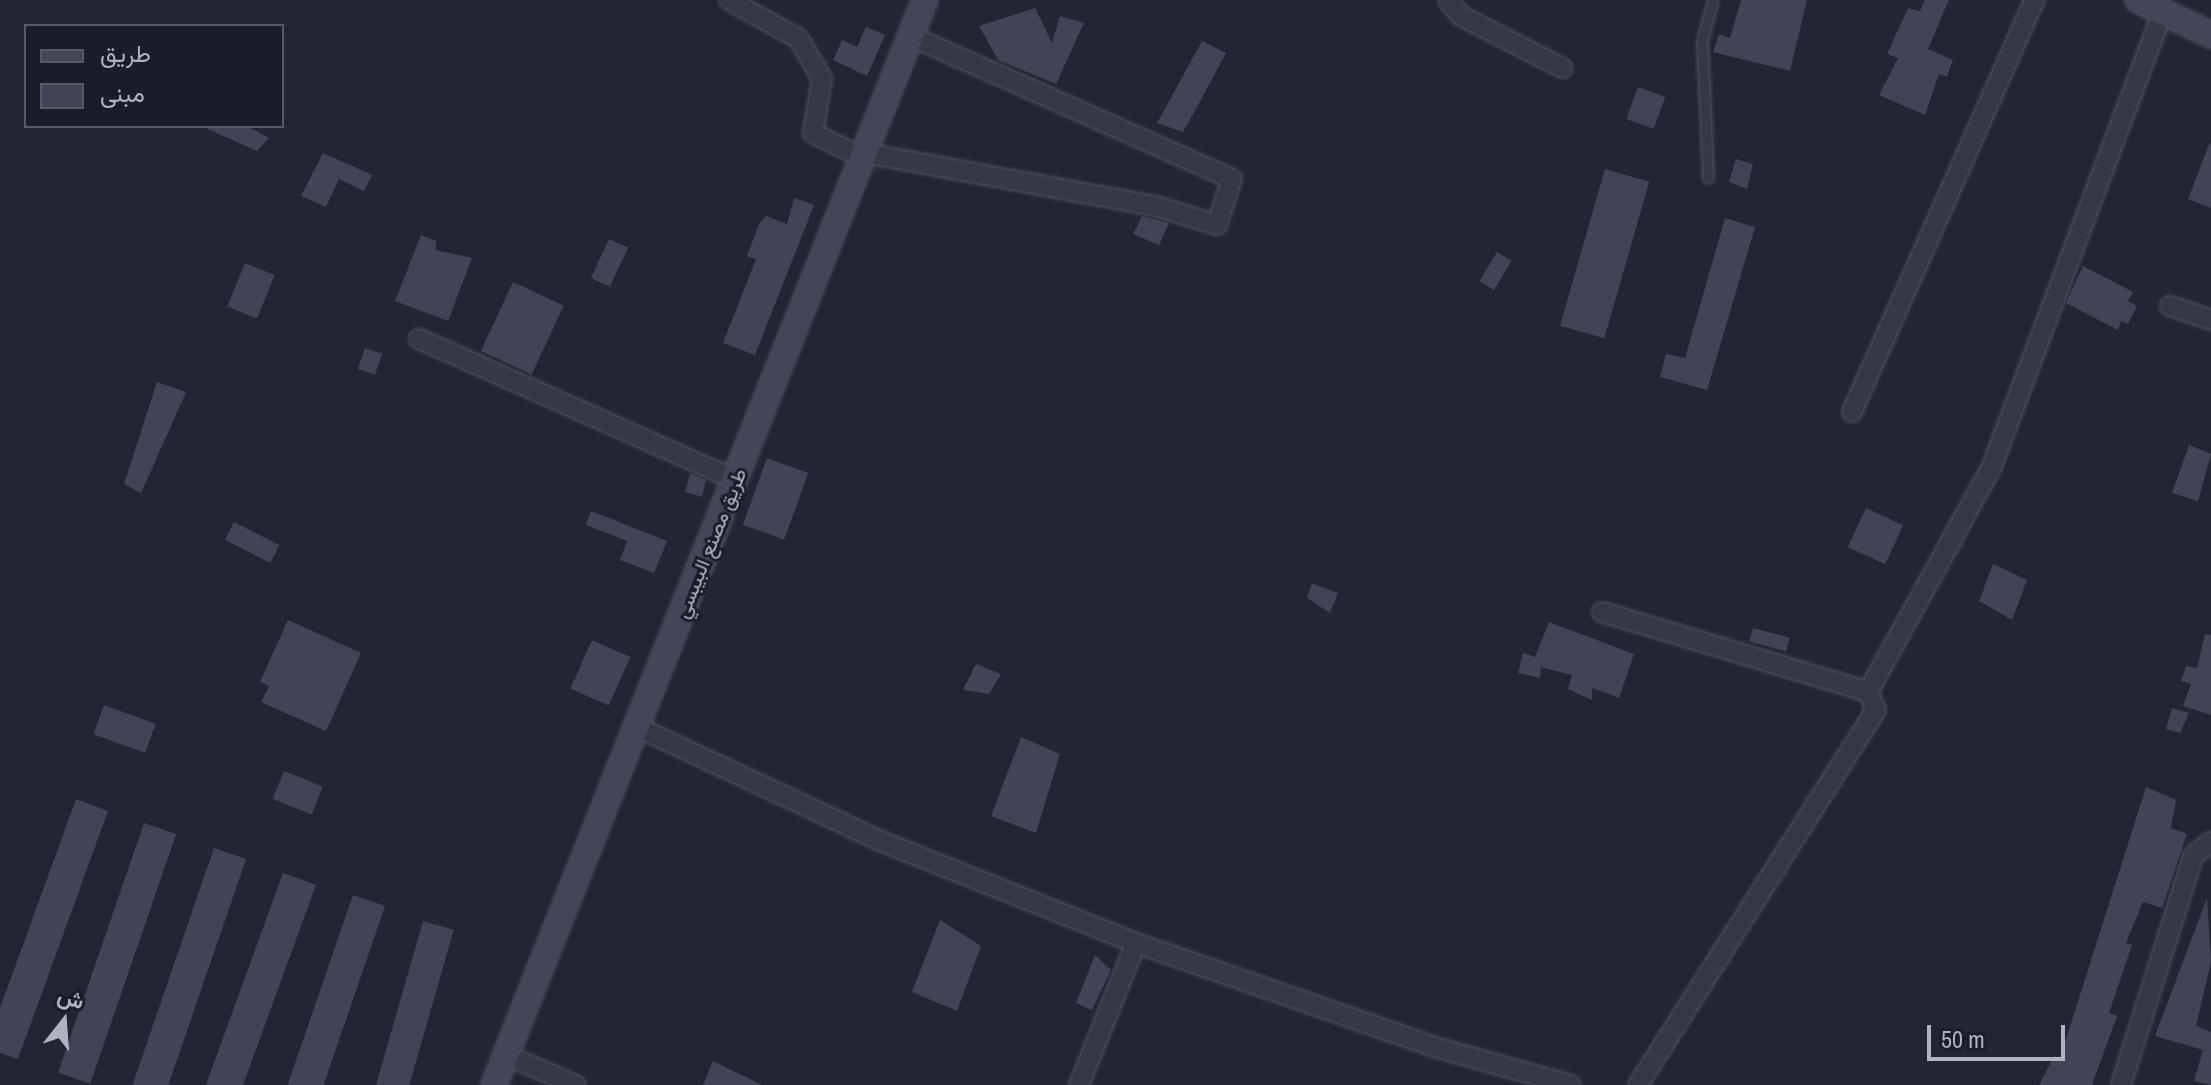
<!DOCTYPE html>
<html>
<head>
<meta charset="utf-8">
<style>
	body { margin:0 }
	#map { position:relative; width:2211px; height:1085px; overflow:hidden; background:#222534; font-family:"Archivo Narrow",Vazirmatn,sans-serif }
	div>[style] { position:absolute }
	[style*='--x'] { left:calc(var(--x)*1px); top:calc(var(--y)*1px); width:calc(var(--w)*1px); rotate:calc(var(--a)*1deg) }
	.building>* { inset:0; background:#404455; transform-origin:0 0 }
	.roads { filter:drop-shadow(0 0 2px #4f525f) drop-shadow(0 0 2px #4f525f) }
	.lane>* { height:9px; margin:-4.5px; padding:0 4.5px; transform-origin:4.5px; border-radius:4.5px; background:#353845 }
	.street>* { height:18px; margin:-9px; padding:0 9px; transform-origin:9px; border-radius:9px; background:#353845 }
	.secondary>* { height:24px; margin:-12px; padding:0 12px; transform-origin:12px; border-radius:12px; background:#434657 }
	span { translate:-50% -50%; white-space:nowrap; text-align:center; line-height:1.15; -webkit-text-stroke:6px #1a1d29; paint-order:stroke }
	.street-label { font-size:20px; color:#afb2c1 }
	.legend { position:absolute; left:24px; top:24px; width:260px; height:104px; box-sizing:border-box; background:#1a1d29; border:2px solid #565966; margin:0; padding:10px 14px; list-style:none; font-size:24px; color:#afb2c1 }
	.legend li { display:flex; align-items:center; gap:16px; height:40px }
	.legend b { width:40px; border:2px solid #565966 }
	.north { position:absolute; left:24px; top:981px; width:80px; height:80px; -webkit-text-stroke:6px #1a1d29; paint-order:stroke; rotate:17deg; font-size:22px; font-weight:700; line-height:32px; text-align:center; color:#afb2c1 }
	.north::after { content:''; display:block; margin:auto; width:28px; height:36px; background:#afb2c1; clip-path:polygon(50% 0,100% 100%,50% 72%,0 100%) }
	.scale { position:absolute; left:1927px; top:1025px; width:138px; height:36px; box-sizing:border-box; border:4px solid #afb2c1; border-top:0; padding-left:10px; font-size:24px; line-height:28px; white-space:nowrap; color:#afb2c1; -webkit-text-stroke:6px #1a1d29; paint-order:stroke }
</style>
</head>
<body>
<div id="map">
	<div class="building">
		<div style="clip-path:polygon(1741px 0,1807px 0,1790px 71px,1713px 52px,1719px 34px,1730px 38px)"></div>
		<div style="clip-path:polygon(1925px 0,1949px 0,1928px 49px,1953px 60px,1947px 77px,1939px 74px,1925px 115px,1879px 95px,1898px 58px,1887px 54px,1908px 8px,1920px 11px)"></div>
		<div style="clip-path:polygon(1035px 8px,1052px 43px,1060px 16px,1084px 23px,1056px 84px,998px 60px,979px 26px)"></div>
		<div style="clip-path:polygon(866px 27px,885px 35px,867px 76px,833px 60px,842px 40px,857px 47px)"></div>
		<div style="clip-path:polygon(1202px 41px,1226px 53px,1196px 109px,1183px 132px,1157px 123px)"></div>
		<div style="left:1638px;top:87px;width:29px;height:34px;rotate:20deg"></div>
		<div style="clip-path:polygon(201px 126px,247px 126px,269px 138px,257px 151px)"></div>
		<div style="clip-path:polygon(2210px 142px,2211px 143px,2211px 208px,2188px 199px)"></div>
		<div style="clip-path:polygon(323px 153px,372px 175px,364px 191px,339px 179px,326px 207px,301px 196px)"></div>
		<div style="clip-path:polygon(1736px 159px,1753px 164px,1747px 189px,1729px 182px)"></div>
		<div style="left:1605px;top:169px;width:46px;height:163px;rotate:16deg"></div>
		<div style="clip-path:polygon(794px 198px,814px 205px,755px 355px,723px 343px,756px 259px,747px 256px,759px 224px,766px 216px,787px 224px)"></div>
		<div style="clip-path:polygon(1142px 216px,1169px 223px,1159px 245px,1133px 234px)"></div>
		<div style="clip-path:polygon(1725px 218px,1755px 227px,1707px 390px,1660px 377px,1666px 354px,1685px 358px)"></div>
		<div style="clip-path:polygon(421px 235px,436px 241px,436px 250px,472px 258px,448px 321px,395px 301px)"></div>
		<div style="left:609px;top:239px;width:21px;height:43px;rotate:25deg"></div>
		<div style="left:1497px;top:252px;width:17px;height:34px;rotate:31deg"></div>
		<div style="left:245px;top:263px;width:32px;height:47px;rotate:22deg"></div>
		<div style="clip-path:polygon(2083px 266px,2133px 292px,2128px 301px,2137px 306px,2128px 324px,2121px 321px,2118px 330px,2066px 303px)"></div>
		<div style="left:513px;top:282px;width:56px;height:76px;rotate:25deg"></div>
		<div style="left:365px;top:348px;width:18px;height:22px;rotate:19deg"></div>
		<div style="clip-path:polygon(157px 382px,186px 392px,141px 493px,124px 484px)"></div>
		<div style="clip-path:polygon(2189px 445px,2211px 454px,2198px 501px,2172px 493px)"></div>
		<div style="left:767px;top:458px;width:44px;height:71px;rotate:20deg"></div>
		<div style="clip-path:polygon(690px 473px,706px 480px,702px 497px,685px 492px)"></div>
		<div style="left:1866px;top:508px;width:41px;height:43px;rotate:25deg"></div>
		<div style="clip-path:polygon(591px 511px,667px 541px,654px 573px,620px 560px,627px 541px,586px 525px)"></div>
		<div style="left:234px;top:522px;width:51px;height:20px;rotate:27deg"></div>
		<div style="clip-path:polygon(1993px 564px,2027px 580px,2012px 620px,1979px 601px)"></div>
		<div style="clip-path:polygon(1312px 583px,1338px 593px,1330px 613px,1307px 598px)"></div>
		<div style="clip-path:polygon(288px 620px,361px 653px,326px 731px,261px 702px,269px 686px,260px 682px)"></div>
		<div style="clip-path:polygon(1549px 622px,1634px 654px,1619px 698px,1592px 688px,1592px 700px,1568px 689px,1572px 675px,1541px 667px,1540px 678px,1518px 673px,1523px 653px,1535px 657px)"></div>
		<div style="left:1753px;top:628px;width:38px;height:14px;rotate:15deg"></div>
		<div style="clip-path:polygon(2205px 634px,2211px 635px,2211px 715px,2183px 706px,2191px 684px,2181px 681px,2186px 666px,2197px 668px)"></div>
		<div style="left:592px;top:640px;width:42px;height:53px;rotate:24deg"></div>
		<div style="clip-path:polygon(976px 664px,1001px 674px,989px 694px,963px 690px)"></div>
		<div style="left:104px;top:705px;width:55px;height:31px;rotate:20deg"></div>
		<div style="clip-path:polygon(2172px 708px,2189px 713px,2180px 733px,2166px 729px)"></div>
		<div style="clip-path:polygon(1021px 737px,1060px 754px,1036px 833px,991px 816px)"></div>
		<div style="left:284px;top:771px;width:42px;height:30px;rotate:22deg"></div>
		<div style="clip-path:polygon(2146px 787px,2176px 800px,2171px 828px,2187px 834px,2162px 908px,2143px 902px,2126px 943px,2132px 945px,2109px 1013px,2117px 1016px,2092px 1085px,2039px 1085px,2054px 1056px,2060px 1058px)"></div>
		<div style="clip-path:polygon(76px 799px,108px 811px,18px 1059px,0 1053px,0 1008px)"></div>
		<div style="left:144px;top:823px;width:34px;height:264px;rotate:19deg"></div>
		<div style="left:214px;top:848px;width:34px;height:252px;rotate:19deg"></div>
		<div style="left:283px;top:873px;width:35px;height:225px;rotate:20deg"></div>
		<div style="left:353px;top:895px;width:34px;height:202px;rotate:19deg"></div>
		<div style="clip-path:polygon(2207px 898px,2211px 962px,2196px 1026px,2211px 1032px,2211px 1085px,2194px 1081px,2203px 1050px,2155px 1036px)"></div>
		<div style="clip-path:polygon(940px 920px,981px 946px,957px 1011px,912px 992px)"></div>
		<div style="left:423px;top:921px;width:32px;height:174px;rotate:16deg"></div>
		<div style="clip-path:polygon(1095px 955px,1111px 970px,1092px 1010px,1076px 1003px)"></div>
		<div style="clip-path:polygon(713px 1061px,762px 1085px,703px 1085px)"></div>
	</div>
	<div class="roads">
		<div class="lane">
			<div style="--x:1708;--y:178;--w:138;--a:-92.5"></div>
			<div style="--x:1702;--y:40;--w:41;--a:-74.6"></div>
		</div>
		<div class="street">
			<div style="--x:729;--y:0;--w:80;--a:29.1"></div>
			<div style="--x:799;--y:39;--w:46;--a:60.1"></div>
			<div style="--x:822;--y:79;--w:55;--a:99.5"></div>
			<div style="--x:813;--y:133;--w:56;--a:26.6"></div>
			<div style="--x:1448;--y:0;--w:21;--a:51"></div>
			<div style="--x:1461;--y:16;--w:114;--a:27.2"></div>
			<div style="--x:865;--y:153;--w:299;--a:10.4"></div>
			<div style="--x:1159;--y:207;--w:61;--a:17.2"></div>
			<div style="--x:1217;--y:225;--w:48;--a:-71.9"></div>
			<div style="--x:1232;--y:179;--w:351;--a:-156"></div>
			<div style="--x:2170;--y:306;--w:43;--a:18.9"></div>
			<div style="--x:419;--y:339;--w:346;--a:24"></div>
			<div style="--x:1852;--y:412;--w:451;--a:-66.1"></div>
			<div style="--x:1602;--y:612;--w:278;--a:16.7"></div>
			<div style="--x:1868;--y:692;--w:258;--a:-61.2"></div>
			<div style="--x:1992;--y:466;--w:485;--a:-69.4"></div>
			<div style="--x:637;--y:727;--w:266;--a:25.1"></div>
			<div style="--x:878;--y:840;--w:278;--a:21.8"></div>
			<div style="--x:1136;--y:943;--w:312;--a:19.2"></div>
			<div style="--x:1431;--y:1046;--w:145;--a:15.6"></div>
			<div style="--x:506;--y:1055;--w:76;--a:23.2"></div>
			<div style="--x:1079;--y:1085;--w:153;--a:-68.1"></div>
			<div style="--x:1638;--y:1085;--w:444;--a:-57.6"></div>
			<div style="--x:1876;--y:710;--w:20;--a:-114"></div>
			<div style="--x:2121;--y:1085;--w:240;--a:-72.5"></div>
			<div style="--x:2193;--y:856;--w:23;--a:-38"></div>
		</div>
		<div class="secondary">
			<div style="--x:2138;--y:0;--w:81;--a:25.6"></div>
			<div style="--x:494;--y:1085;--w:1167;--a:-68.34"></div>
		</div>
	</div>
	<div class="street-label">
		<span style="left:710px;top:543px;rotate:-68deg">طريق مصنع البيبسي</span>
	</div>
	<ul class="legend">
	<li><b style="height:10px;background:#434657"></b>طريق</li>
	<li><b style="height:22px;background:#404455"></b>مبنى</li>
	</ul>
	<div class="north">ش</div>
	<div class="scale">50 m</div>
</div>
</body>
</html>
